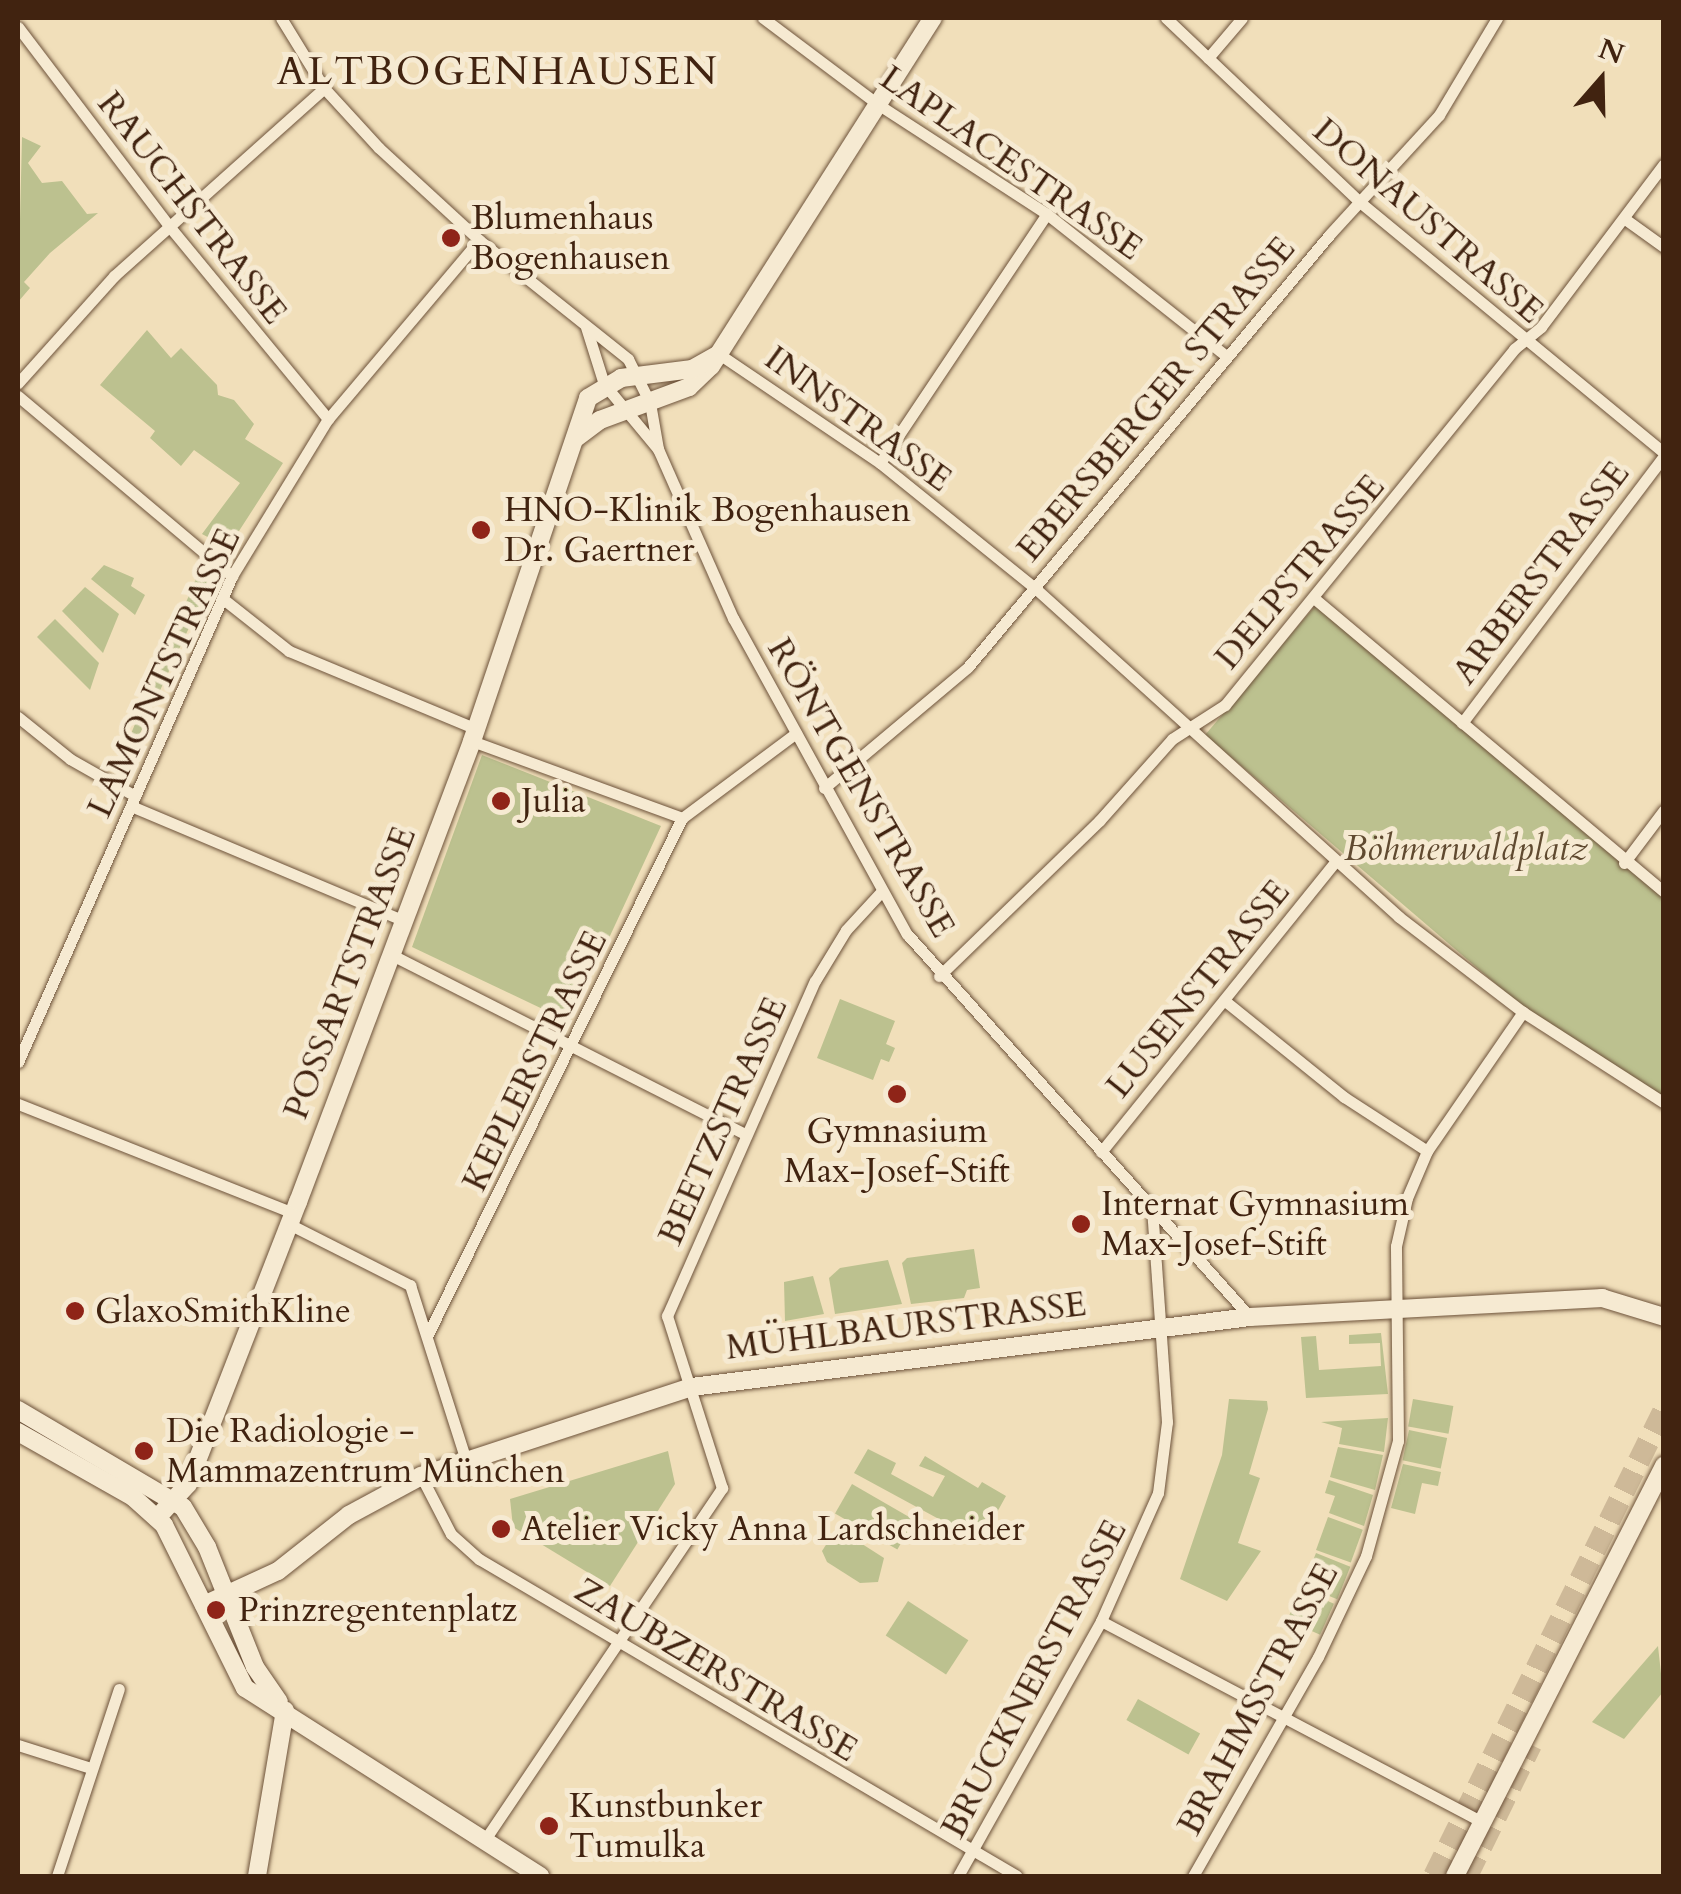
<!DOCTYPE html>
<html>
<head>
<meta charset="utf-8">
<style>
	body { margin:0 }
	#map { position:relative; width:1681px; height:1894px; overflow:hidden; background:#f1dfba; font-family:Cardo,serif }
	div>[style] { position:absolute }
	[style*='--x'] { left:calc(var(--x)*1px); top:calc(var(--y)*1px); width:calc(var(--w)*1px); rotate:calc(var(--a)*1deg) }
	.green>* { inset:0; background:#bcc18f; transform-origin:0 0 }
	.highway-tunnel>* { height:22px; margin-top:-11px; transform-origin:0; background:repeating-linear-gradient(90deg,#ceb998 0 22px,transparent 0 33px) }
	.roads { filter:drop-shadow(0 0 2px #6d523a) drop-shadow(0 0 2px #6d523a) }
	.street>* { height:11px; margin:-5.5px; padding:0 5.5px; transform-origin:5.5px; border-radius:5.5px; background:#f6ead2 }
	.secondary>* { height:18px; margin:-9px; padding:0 9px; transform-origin:9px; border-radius:9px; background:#f6ead2 }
	.dots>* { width:28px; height:28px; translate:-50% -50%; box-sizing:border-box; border:5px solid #f6ead2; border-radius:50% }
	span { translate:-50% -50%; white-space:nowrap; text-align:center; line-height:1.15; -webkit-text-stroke:10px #f6ead2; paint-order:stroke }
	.street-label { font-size:35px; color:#412310 }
	.poi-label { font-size:35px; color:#412310 }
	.left { translate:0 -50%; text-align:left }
	.park-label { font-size:35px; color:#604a30; font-style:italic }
	.quarter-label { font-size:40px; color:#412310; letter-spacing:2.5px }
	.frame { position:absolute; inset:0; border:20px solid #412310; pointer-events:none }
	.north { position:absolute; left:1551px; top:30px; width:100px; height:100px; -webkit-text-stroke:8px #f6ead2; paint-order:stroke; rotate:20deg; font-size:28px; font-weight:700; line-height:40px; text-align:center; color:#412310 }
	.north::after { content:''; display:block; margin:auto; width:35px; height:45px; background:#412310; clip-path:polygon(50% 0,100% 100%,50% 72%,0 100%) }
</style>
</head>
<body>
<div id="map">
	<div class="green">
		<div style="clip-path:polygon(22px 137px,41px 146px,28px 163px,42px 183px,62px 181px,87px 214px,98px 213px,50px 253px,24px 282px,30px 288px,18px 302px)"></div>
		<div style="clip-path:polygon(147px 330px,171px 358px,181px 348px,217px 385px,218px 395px,234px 400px,254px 424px,245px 439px,283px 463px,228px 548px,202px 534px,240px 483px,194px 450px,181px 466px,150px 438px,155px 431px,100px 385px)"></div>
		<div style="clip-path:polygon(104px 565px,134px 578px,131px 586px,145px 595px,135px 615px,91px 579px)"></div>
		<div style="clip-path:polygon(200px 569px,212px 578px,132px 751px,125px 748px)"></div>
		<div style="clip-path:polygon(85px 587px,119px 614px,103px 653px,62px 611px)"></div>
		<div style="clip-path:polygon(1315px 606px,1663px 898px,1663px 1098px,1524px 1008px,1205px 735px)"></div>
		<div style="clip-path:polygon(55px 619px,99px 663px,90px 690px,37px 637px)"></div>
		<div style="clip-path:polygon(482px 755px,661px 826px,570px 1022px,412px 947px)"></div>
		<div style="clip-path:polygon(840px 999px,895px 1021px,886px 1044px,895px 1048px,889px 1062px,881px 1059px,873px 1080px,817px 1058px)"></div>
		<div style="clip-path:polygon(974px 1249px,980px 1288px,967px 1290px,964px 1298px,911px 1304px,902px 1263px,907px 1258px)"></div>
		<div style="clip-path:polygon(888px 1260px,902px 1304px,835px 1314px,829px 1278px,840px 1268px)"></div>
		<div style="clip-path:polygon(813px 1276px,824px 1314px,785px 1321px,784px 1282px)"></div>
		<div style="clip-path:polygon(1381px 1333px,1388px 1394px,1306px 1398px,1301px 1337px,1316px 1336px,1319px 1370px,1381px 1366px,1380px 1343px,1349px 1344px,1349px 1335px)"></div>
		<div style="clip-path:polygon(1229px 1399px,1267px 1401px,1268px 1409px,1249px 1474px,1260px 1478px,1238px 1543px,1261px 1551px,1227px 1601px,1180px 1579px,1222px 1455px)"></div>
		<div style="left:1413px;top:1399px;width:41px;height:28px;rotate:10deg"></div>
		<div style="clip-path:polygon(1388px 1418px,1384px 1452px,1339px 1444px,1342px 1428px,1321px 1422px)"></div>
		<div style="left:1409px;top:1430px;width:39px;height:31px;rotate:12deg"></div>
		<div style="clip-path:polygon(1338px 1447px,1383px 1455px,1375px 1490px,1330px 1477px)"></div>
		<div style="clip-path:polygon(868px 1449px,896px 1463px,891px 1474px,933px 1497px,945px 1476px,919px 1466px,925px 1456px,978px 1488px,982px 1482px,1006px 1496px,990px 1525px,981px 1520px,972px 1537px,854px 1473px)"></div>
		<div style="clip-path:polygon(668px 1451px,675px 1484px,610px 1586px,513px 1527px,510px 1499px)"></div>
		<div style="clip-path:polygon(1403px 1464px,1441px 1472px,1438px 1486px,1422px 1483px,1415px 1514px,1391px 1508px)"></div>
		<div style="clip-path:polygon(1329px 1480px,1373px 1495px,1364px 1526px,1329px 1513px,1335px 1496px,1325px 1493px)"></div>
		<div style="left:852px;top:1484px;width:72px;height:34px;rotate:30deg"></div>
		<div style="left:1328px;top:1517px;width:37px;height:35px;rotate:20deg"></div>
		<div style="clip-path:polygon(845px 1533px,884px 1558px,878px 1582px,860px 1583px,827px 1562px,822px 1551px,833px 1534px)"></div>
		<div style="left:1316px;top:1553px;width:37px;height:35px;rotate:22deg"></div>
		<div style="left:1301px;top:1589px;width:36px;height:34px;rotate:24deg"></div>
		<div style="left:908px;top:1601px;width:72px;height:41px;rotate:33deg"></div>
		<div style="clip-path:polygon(1658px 1646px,1663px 1692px,1624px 1739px,1592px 1722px)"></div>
		<div style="left:1138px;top:1699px;width:71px;height:24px;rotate:29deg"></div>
	</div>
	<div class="highway-tunnel">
		<div style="--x:1434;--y:1876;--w:520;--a:-63.73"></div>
		<div style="--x:1467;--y:1876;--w:146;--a:-64"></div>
	</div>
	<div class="roads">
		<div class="street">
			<div style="--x:281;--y:18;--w:82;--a:58.4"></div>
			<div style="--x:324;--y:88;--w:81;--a:47.5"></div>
			<div style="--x:379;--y:148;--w:136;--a:42.6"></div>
			<div style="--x:479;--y:240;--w:191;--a:38.6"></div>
			<div style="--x:628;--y:359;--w:49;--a:63.4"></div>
			<div style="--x:650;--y:403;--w:47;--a:80.1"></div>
			<div style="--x:763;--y:18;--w:145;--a:36.9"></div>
			<div style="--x:879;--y:105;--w:200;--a:33"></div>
			<div style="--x:1047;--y:214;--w:228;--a:38.4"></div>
			<div style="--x:1166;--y:18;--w:269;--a:43.5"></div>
			<div style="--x:1361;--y:203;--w:393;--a:39.5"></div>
			<div style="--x:18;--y:27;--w:250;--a:52.8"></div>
			<div style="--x:169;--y:226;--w:250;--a:50.5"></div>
			<div style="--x:1208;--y:58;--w:52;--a:-49.6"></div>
			<div style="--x:1625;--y:219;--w:48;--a:35.7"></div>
			<div style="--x:586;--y:327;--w:60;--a:72.5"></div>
			<div style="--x:604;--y:384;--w:85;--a:50.3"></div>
			<div style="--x:658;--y:449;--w:185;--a:66.1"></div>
			<div style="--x:733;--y:618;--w:361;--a:61.2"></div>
			<div style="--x:907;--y:934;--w:514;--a:48.15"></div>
			<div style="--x:719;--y:354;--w:194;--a:34.1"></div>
			<div style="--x:880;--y:463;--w:199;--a:38.9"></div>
			<div style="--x:1035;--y:588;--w:491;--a:42.1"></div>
			<div style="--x:1399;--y:917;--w:156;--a:37.5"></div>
			<div style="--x:1523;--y:1012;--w:168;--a:32.8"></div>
			<div style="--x:18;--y:383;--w:144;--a:-48.1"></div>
			<div style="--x:114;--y:276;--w:282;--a:-41.8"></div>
			<div style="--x:18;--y:396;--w:280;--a:40.1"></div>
			<div style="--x:880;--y:463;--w:300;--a:-56.2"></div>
			<div style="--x:222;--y:598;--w:85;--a:38.3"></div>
			<div style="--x:289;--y:651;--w:203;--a:22.6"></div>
			<div style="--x:1315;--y:599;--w:456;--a:40"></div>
			<div style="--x:18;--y:717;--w:67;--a:38.9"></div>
			<div style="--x:70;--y:759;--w:75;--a:29.6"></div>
			<div style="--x:1462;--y:723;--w:335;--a:-52.9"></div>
			<div style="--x:472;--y:741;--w:224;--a:20.1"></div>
			<div style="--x:824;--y:788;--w:188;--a:-40"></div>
			<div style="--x:968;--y:667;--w:564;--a:-50.1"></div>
			<div style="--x:1330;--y:234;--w:161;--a:-47.5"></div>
			<div style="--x:1439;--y:115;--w:113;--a:-59.1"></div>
			<div style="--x:131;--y:806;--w:297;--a:22.8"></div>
			<div style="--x:1624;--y:863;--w:66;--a:-53"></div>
			<div style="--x:392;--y:955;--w:396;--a:26.9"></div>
			<div style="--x:939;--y:976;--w:223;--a:-44.1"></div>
			<div style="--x:1099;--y:821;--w:110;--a:-48.3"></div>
			<div style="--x:1172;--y:739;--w:63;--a:-32.7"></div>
			<div style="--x:1225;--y:705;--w:459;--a:-50.9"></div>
			<div style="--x:1514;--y:349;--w:35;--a:-39"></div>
			<div style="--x:1541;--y:327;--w:204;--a:-53"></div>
			<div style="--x:1225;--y:1001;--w:153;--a:38.9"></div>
			<div style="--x:1344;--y:1097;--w:99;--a:33"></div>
			<div style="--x:18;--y:1062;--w:531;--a:-66.23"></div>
			<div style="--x:232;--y:576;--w:184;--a:-58.6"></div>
			<div style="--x:328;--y:419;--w:234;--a:-49.8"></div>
			<div style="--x:18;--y:1104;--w:297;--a:21.6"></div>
			<div style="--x:1101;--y:1152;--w:374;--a:-51.1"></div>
			<div style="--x:289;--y:1224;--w:136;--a:26.8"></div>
			<div style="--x:410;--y:1285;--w:184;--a:72.3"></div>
			<div style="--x:428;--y:1334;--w:575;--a:-63.79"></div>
			<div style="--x:682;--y:818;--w:142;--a:-36.7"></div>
			<div style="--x:421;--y:1476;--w:65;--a:62.7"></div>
			<div style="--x:451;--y:1534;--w:38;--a:42"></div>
			<div style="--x:479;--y:1559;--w:624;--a:30.51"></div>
			<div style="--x:1101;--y:1621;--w:433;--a:27.8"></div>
			<div style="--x:18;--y:1745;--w:77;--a:17.5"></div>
			<div style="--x:484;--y:1841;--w:426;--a:-56"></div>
			<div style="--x:722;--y:1488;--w:181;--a:-107.7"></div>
			<div style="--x:667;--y:1316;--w:366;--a:-66.2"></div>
			<div style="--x:815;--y:981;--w:60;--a:-58.7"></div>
			<div style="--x:846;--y:930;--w:52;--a:-47.4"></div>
			<div style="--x:57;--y:1876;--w:197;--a:-71.7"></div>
			<div style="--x:958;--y:1876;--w:292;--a:-60.7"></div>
			<div style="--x:1101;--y:1621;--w:140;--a:-66"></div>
			<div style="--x:1158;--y:1493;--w:72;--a:-82.8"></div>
			<div style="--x:1167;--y:1422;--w:214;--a:-94"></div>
			<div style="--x:1193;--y:1876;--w:252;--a:-60.3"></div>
			<div style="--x:1318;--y:1657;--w:112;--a:-64.6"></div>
			<div style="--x:1366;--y:1556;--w:119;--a:-74.5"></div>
			<div style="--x:1398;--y:1441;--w:195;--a:-90.6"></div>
			<div style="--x:1396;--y:1246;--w:49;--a:-77.1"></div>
			<div style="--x:1407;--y:1198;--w:51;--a:-66.9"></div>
			<div style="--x:1427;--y:1151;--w:169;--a:-55.4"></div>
		</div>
		<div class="secondary">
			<div style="--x:576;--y:438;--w:30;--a:-37"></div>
			<div style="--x:600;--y:420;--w:95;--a:-20.3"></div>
			<div style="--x:689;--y:387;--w:30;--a:-44"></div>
			<div style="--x:711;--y:366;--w:413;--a:-57.5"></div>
			<div style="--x:18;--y:1410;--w:191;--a:30.5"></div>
			<div style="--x:183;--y:1507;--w:47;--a:59"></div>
			<div style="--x:207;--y:1547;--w:129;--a:68.2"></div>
			<div style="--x:255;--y:1667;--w:42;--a:55.6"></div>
			<div style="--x:18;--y:1432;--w:132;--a:29.5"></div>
			<div style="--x:133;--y:1497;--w:42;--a:42.1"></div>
			<div style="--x:164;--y:1525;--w:182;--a:63.6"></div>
			<div style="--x:245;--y:1688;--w:350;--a:32.5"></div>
			<div style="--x:157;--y:1518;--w:46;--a:-47.6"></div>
			<div style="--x:188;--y:1484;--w:303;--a:-68.7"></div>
			<div style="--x:298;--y:1202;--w:493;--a:-69.3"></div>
			<div style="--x:472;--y:741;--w:362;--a:-71.3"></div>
			<div style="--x:588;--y:398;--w:39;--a:-31"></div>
			<div style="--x:621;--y:378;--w:72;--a:-7.2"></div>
			<div style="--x:692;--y:369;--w:31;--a:-29"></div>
			<div style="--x:204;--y:1605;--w:81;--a:-24.7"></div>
			<div style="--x:278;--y:1571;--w:90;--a:-38.3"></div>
			<div style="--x:349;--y:1515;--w:82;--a:-28.4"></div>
			<div style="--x:421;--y:1476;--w:285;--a:-18.2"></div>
			<div style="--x:692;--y:1387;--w:562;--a:-7.15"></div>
			<div style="--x:1250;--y:1317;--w:353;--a:-3.1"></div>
			<div style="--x:1602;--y:1298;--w:65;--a:17"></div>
			<div style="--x:257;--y:1876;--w:168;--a:-80.4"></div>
			<div style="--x:1455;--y:1876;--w:461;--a:-63"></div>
		</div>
	</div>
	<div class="dots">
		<div style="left:451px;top:238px;background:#8f2418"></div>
		<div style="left:481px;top:530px;background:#8f2418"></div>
		<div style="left:501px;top:801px;background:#8f2418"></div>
		<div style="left:897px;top:1094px;background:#8f2418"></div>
		<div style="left:1081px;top:1224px;background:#8f2418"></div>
		<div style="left:75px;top:1311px;background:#8f2418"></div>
		<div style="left:144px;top:1451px;background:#8f2418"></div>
		<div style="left:501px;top:1529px;background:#8f2418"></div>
		<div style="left:216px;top:1610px;background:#8f2418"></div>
		<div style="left:549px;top:1826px;background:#8f2418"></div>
	</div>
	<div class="street-label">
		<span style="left:1011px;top:163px;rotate:35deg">LAPLACESTRASSE</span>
		<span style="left:192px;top:208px;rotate:52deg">RAUCHSTRASSE</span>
		<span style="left:1428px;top:221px;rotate:41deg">DONAUSTRASSE</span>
		<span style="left:1156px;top:399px;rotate:-50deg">EBERSBERGER STRASSE</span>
		<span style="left:858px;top:419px;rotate:36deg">INNSTRASSE</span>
		<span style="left:1300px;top:572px;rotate:-50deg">DELPSTRASSE</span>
		<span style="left:1541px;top:573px;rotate:-53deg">ARBERSTRASSE</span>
		<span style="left:164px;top:673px;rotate:-65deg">LAMONTSTRASSE</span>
		<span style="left:861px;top:788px;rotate:60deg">RÖNTGENSTRASSE</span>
		<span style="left:350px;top:973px;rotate:-69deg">POSSARTSTRASSE</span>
		<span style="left:1198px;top:989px;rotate:-51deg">LUSENSTRASSE</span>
		<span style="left:535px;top:1061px;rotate:-64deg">KEPLERSTRASSE</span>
		<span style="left:723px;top:1121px;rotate:-66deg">BEETZSTRASSE</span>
		<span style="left:906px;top:1326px;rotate:-7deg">MÜHLBAURSTRASSE</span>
		<span style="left:716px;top:1670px;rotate:31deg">ZAUBZERSTRASSE</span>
		<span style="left:1034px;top:1679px;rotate:-62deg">BRUCKNERSTRASSE</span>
		<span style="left:1258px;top:1699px;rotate:-62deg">BRAHMSSTRASSE</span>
	</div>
	<div class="poi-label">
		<span class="left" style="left:471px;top:238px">Blumenhaus<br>Bogenhausen</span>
		<span class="left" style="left:504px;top:530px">HNO-Klinik Bogenhausen<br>Dr. Gaertner</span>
		<span class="left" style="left:521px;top:801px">Julia</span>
		<span style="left:897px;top:1151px">Gymnasium<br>Max-Josef-Stift</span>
		<span class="left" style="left:1101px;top:1224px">Internat Gymnasium<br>Max-Josef-Stift</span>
		<span class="left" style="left:95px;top:1311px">GlaxoSmithKline</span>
		<span class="left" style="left:166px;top:1451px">Die Radiologie -<br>Mammazentrum München</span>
		<span class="left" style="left:521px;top:1529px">Atelier Vicky Anna Lardschneider</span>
		<span class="left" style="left:238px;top:1610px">Prinzregentenplatz</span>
		<span class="left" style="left:569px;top:1826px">Kunstbunker<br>Tumulka</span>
	</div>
	<div class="park-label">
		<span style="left:1466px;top:849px">Böhmerwaldplatz</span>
	</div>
	<div class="quarter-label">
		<span style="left:498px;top:72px">ALTBOGENHAUSEN</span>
	</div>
	<div class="frame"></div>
	<div class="north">N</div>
</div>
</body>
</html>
